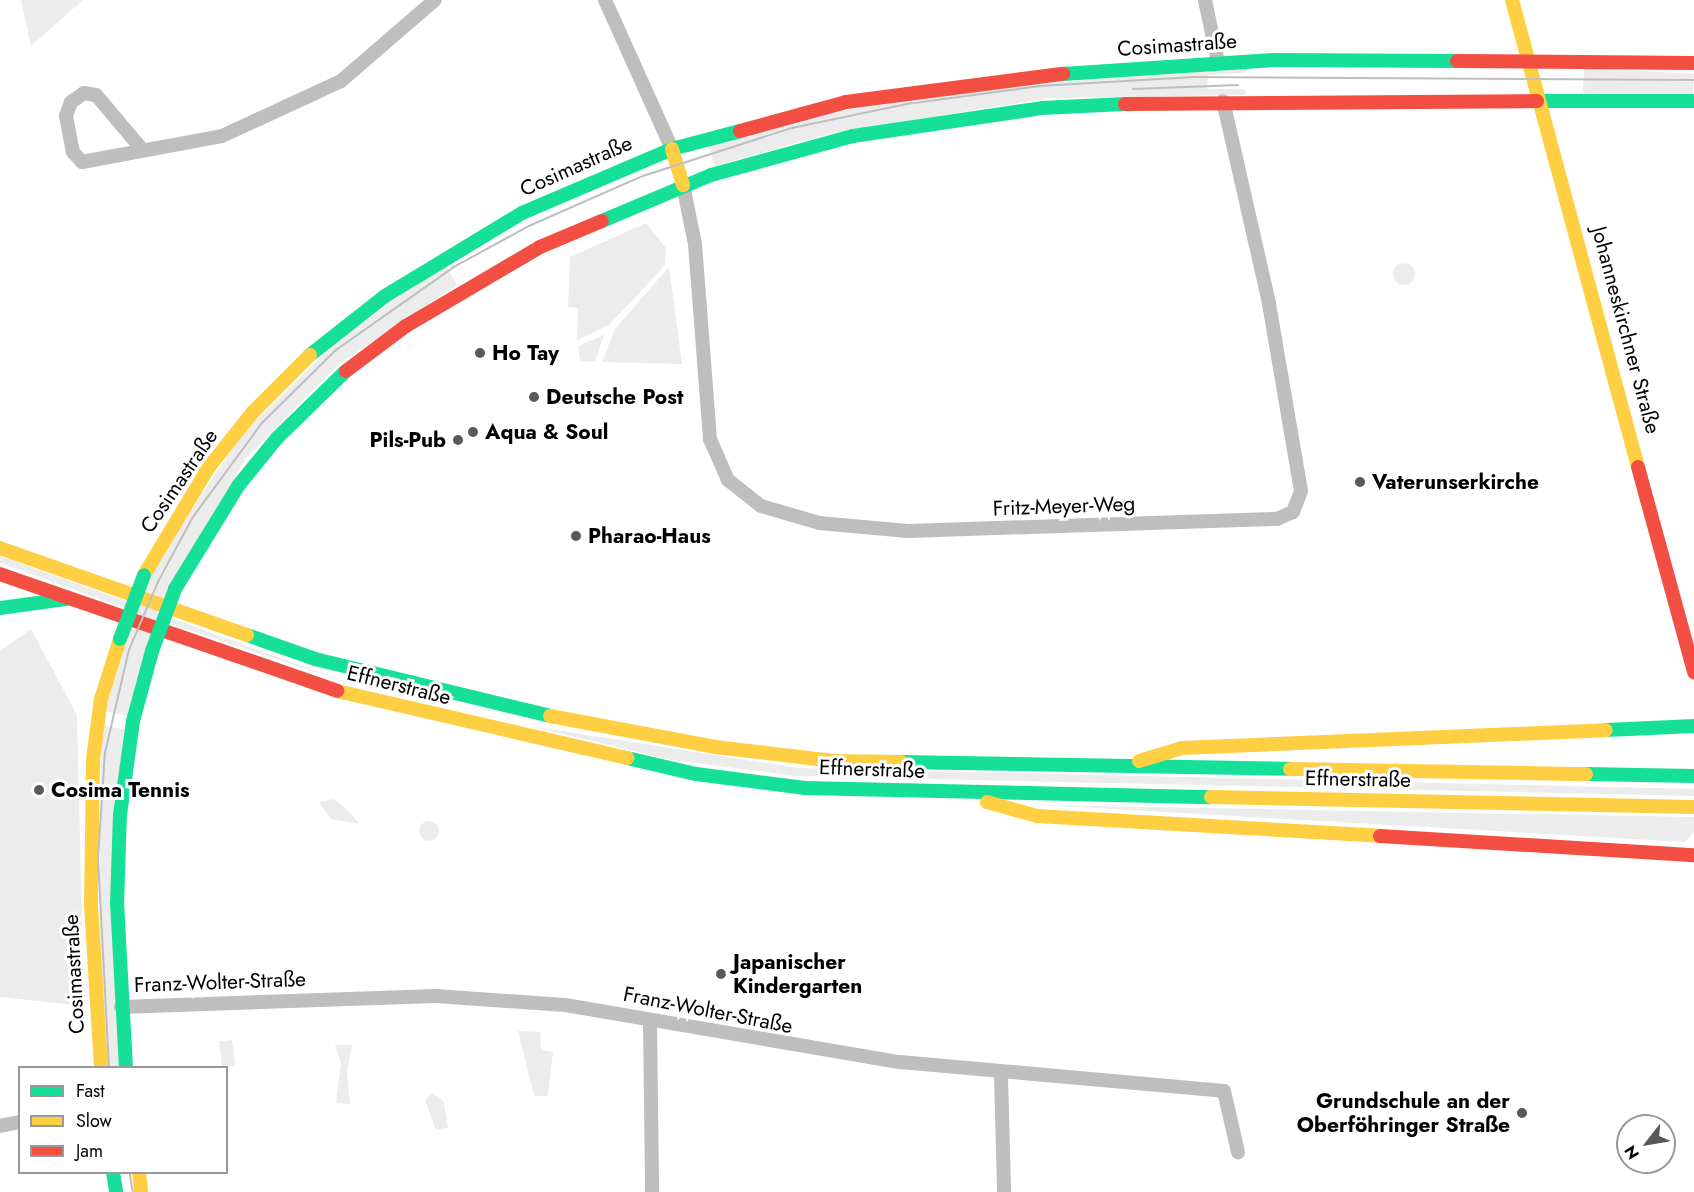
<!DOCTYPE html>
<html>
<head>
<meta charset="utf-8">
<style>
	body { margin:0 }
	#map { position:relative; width:1694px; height:1192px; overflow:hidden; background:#fff; font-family:Jost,sans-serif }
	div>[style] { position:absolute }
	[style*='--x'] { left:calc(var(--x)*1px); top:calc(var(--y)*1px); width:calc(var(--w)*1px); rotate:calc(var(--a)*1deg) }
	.green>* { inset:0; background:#ececec; transform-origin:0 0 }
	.round { border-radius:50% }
	.street>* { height:14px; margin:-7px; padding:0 7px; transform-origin:7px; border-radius:7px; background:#bebebe }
	.fast>* { height:14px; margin:-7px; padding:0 7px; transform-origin:7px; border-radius:7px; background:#16e098 }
	.slow>* { height:14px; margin:-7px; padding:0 7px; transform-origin:7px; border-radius:7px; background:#ffcf43 }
	.jam>* { height:14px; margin:-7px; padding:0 7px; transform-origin:7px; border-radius:7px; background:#f24e42 }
	.tram>* { height:1.5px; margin:-0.75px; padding:0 0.75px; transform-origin:0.75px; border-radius:0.75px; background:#bebebe }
	.fast-bridge>* { height:14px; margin:-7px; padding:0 7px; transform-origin:7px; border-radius:7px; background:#16e098 }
	.dots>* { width:16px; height:16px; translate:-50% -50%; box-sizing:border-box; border:3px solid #fff; border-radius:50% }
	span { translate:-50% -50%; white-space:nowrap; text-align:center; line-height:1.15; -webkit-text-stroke:6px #fff; paint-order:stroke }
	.street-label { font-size:21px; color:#000 }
	.poi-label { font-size:21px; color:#000; font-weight:700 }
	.left { translate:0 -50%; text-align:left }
	.right { translate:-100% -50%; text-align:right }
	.legend { position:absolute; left:18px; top:1066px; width:210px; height:108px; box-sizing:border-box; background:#fff; border:2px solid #999; margin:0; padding:8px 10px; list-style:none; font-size:18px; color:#000 }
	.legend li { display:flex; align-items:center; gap:12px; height:30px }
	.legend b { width:30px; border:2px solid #999 }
	.north { position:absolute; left:1616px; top:1114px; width:60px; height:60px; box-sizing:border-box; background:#fff; border:2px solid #999; border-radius:50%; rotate:239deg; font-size:16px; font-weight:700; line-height:24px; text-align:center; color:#000 }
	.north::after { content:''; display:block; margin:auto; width:21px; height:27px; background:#595959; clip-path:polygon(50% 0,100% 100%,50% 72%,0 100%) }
</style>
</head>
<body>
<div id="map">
	<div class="green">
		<div style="clip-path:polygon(21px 0,83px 0,31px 46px)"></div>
		<div style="clip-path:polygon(1247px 68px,1246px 73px,1208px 75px,1207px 89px,1246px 89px,1245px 95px,1049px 98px,828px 134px,715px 166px,707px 143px,814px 115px,995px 87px)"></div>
		<div style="left:1584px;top:68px;width:110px;height:25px;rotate:3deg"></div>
		<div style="clip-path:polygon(646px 223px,666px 248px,665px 265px,609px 325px,577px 340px,578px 308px,568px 307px,570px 257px)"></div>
		<div class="round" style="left:1393px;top:263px;width:22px;height:22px"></div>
		<div style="clip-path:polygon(446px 265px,457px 285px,338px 365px,246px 458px,157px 613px,363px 688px,156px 619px,130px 716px,105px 711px,136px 612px,0 563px,0 556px,139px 606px,158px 560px,245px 430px,341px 338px)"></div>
		<div style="clip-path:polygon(669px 267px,682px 364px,602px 362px,615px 329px)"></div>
		<div style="clip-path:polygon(604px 335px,595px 362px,580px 361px,578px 346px)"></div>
		<div style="clip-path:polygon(31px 629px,77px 715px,84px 1006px,0 997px,0 651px)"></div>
		<div style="clip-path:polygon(101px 725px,126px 730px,122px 1067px,105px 1067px,99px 985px)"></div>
		<div style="clip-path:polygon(530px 726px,798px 768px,1694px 789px,1694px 796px,797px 776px,671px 760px)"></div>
		<div style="clip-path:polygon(334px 799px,345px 808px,360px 824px,331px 819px,319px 802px)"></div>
		<div style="clip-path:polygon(1044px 805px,1694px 817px,1694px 832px,1685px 842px)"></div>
		<div class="round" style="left:419px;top:821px;width:20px;height:20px"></div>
		<div style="clip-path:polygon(518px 1031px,540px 1032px,541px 1050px,553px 1052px,548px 1096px,534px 1096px)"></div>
		<div style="left:232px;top:1040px;width:26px;height:13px;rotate:83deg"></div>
		<div style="clip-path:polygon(335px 1045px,352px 1045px,347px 1072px,350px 1104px,336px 1103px,341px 1063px)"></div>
		<div style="clip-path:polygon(432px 1093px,444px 1102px,448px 1128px,436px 1130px,425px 1100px)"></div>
	</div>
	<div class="street">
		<div style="--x:605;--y:0;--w:163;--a:65.8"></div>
		<div style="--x:1205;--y:0;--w:63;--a:78.2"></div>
		<div style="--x:140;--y:147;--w:68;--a:-130.2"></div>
		<div style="--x:96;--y:95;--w:12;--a:-171"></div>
		<div style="--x:84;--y:93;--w:16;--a:145"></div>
		<div style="--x:71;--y:102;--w:15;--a:110"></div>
		<div style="--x:66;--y:116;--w:37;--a:79"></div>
		<div style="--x:73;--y:152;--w:13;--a:48"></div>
		<div style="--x:82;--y:162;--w:142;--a:-10.5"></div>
		<div style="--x:222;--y:136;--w:131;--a:-24.8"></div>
		<div style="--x:341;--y:81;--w:124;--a:-40.8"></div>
		<div style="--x:683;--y:185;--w:60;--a:78.5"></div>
		<div style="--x:695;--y:244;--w:196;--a:85.6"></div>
		<div style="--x:710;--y:439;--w:45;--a:66.3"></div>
		<div style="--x:728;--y:480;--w:42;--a:38.2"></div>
		<div style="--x:761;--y:506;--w:60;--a:16.3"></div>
		<div style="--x:819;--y:523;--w:89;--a:5.1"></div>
		<div style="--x:908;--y:531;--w:369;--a:-1.9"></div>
		<div style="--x:1277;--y:519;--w:17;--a:-24"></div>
		<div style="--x:1293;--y:512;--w:22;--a:-69"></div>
		<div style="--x:1301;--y:491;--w:191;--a:-99.7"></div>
		<div style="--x:1269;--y:303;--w:207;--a:-102.8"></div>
		<div style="--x:121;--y:1007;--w:315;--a:-2"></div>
		<div style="--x:436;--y:996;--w:129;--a:4"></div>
		<div style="--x:565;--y:1005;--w:340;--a:9.7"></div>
		<div style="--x:900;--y:1062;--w:325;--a:5.1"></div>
		<div style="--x:1224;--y:1091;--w:63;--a:77.1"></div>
		<div style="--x:650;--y:1020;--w:172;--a:89.3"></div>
		<div style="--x:1001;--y:1075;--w:117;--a:88.5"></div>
		<div style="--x:0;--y:1126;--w:20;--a:-11"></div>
	</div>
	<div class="fast">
		<div style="--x:1063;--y:74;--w:212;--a:-3.8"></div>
		<div style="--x:1275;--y:60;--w:182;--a:0.3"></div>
		<div style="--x:1537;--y:101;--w:157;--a:0"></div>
		<div style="--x:602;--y:221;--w:118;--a:-22.9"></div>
		<div style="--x:711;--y:175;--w:147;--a:-15.4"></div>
		<div style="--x:853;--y:136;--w:191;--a:-8.4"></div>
		<div style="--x:1042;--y:108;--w:83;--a:-2.8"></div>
		<div style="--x:310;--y:355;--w:95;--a:-38.2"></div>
		<div style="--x:385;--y:296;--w:160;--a:-31.2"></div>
		<div style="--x:522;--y:213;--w:163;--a:-23.1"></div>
		<div style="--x:672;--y:149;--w:70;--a:-14.8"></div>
		<div style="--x:175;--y:589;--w:121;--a:-58.5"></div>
		<div style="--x:238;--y:486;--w:62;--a:-50.9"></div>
		<div style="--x:277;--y:438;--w:96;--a:-44.2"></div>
		<div style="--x:0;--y:608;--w:68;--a:-7.7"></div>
		<div style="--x:247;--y:635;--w:72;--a:19.4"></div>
		<div style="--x:315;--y:659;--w:242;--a:13.6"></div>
		<div style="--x:1606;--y:730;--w:88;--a:-2.6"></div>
		<div style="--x:627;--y:758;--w:71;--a:13.1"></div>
		<div style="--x:696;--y:774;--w:110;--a:7.3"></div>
		<div style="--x:805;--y:788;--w:406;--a:1.3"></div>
		<div style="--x:901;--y:762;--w:389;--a:1"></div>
		<div style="--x:1586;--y:774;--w:108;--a:1.1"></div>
		<div style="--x:126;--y:1068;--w:164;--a:-93.1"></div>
		<div style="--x:117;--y:904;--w:89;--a:-88.1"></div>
		<div style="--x:120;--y:815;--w:95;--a:-82.1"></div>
		<div style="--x:133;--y:721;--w:73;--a:-74.8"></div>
		<div style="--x:113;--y:1172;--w:20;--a:81"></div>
	</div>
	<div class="slow">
		<div style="--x:1512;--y:0;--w:484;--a:74.9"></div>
		<div style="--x:672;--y:149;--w:38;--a:73"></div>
		<div style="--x:0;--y:548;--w:262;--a:19.4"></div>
		<div style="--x:144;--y:575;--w:126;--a:-59"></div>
		<div style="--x:209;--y:467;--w:69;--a:-51.5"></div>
		<div style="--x:252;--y:413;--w:82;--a:-45"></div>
		<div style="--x:337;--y:691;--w:298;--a:13"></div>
		<div style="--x:550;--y:716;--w:168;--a:10.6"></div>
		<div style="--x:715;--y:747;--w:120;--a:6.7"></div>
		<div style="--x:834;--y:761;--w:67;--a:0.9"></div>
		<div style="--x:1139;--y:761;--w:45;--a:-16.8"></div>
		<div style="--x:1182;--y:748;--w:424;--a:-2.4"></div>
		<div style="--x:1290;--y:769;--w:296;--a:1"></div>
		<div style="--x:1211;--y:797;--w:483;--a:1.2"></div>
		<div style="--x:987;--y:802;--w:52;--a:15.6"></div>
		<div style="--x:1037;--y:816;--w:344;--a:3.3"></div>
		<div style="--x:101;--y:1068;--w:163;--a:-93.5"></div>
		<div style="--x:91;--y:905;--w:146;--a:-89.2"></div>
		<div style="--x:93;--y:759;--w:61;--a:-82.4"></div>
		<div style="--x:101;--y:699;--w:63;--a:-72.4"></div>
		<div style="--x:139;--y:1172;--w:20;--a:84"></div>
	</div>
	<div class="jam">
		<div style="--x:1457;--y:61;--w:237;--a:0.5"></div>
		<div style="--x:1125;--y:104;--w:412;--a:-0.4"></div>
		<div style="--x:740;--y:131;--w:110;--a:-15.3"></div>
		<div style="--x:846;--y:102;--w:219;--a:-7.4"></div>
		<div style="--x:346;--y:371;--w:75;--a:-36.9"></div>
		<div style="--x:406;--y:326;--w:156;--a:-30.5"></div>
		<div style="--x:540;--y:247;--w:67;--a:-22.8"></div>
		<div style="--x:1638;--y:467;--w:213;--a:74.7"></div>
		<div style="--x:0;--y:574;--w:357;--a:19.1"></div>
		<div style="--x:1380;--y:836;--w:315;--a:3.5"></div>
	</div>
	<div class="tram">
		<div style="--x:1133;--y:89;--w:105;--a:-2.2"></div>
		<div style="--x:109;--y:1068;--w:208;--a:-93"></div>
		<div style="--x:98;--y:860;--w:107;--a:-86.3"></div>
		<div style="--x:105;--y:753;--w:106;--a:-76.9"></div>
		<div style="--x:129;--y:650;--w:74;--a:-66.9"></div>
		<div style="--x:158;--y:582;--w:74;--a:-61.7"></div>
		<div style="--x:193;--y:517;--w:117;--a:-53.7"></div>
		<div style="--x:262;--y:423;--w:104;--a:-44.6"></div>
		<div style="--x:336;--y:350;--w:144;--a:-35.1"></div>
		<div style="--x:454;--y:267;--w:85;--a:-28.7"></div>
		<div style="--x:529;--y:226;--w:124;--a:-23.7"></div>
		<div style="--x:643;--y:176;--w:157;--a:-17.9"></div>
		<div style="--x:792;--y:128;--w:117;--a:-11.8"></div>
		<div style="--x:907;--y:104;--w:134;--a:-7.7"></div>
		<div style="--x:1040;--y:86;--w:154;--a:-3.3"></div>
		<div style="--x:1194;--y:77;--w:500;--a:0.34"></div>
		<div style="--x:130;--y:1172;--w:20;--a:81"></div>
	</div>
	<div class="fast-bridge">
		<div style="--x:120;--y:639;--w:68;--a:-69.4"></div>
		<div style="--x:152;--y:651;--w:66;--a:-69.6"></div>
	</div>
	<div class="dots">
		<div style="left:480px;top:353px;background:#595959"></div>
		<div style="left:534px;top:397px;background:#595959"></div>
		<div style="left:473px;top:432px;background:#595959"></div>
		<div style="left:458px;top:440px;background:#595959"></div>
		<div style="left:1360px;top:482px;background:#595959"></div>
		<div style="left:576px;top:536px;background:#595959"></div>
		<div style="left:39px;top:790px;background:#595959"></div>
		<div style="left:721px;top:974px;background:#595959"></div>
		<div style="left:1522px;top:1113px;background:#595959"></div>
	</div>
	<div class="street-label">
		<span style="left:1177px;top:45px;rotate:-4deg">Cosimastraße</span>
		<span style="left:576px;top:166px;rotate:-24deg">Cosimastraße</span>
		<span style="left:1626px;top:330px;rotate:75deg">Johanneskirchner Straße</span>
		<span style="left:179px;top:481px;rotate:-56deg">Cosimastraße</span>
		<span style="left:1064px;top:506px;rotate:-2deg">Fritz-Meyer-Weg</span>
		<span style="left:399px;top:685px;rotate:14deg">Effnerstraße</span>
		<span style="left:872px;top:769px;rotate:2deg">Effnerstraße</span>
		<span style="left:1358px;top:779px;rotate:1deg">Effnerstraße</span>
		<span style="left:74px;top:974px;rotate:-93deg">Cosimastraße</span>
		<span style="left:220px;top:982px;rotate:-2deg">Franz-Wolter-Straße</span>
		<span style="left:708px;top:1010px;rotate:11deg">Franz-Wolter-Straße</span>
	</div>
	<div class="poi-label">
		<span class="left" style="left:492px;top:353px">Ho Tay</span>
		<span class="left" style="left:546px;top:397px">Deutsche Post</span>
		<span class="left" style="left:485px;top:432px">Aqua &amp; Soul</span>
		<span class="right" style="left:446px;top:440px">Pils-Pub</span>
		<span class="left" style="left:1372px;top:482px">Vaterunserkirche</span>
		<span class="left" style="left:588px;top:536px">Pharao-Haus</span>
		<span class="left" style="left:51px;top:790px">Cosima Tennis</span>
		<span class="left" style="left:733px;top:974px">Japanischer<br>Kindergarten</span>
		<span class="right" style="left:1510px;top:1113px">Grundschule an der<br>Oberföhringer Straße</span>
	</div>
	<ul class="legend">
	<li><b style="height:8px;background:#16e098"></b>Fast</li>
	<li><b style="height:8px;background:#ffcf43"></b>Slow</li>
	<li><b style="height:8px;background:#f24e42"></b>Jam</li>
	</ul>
	<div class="north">N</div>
</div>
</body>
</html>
